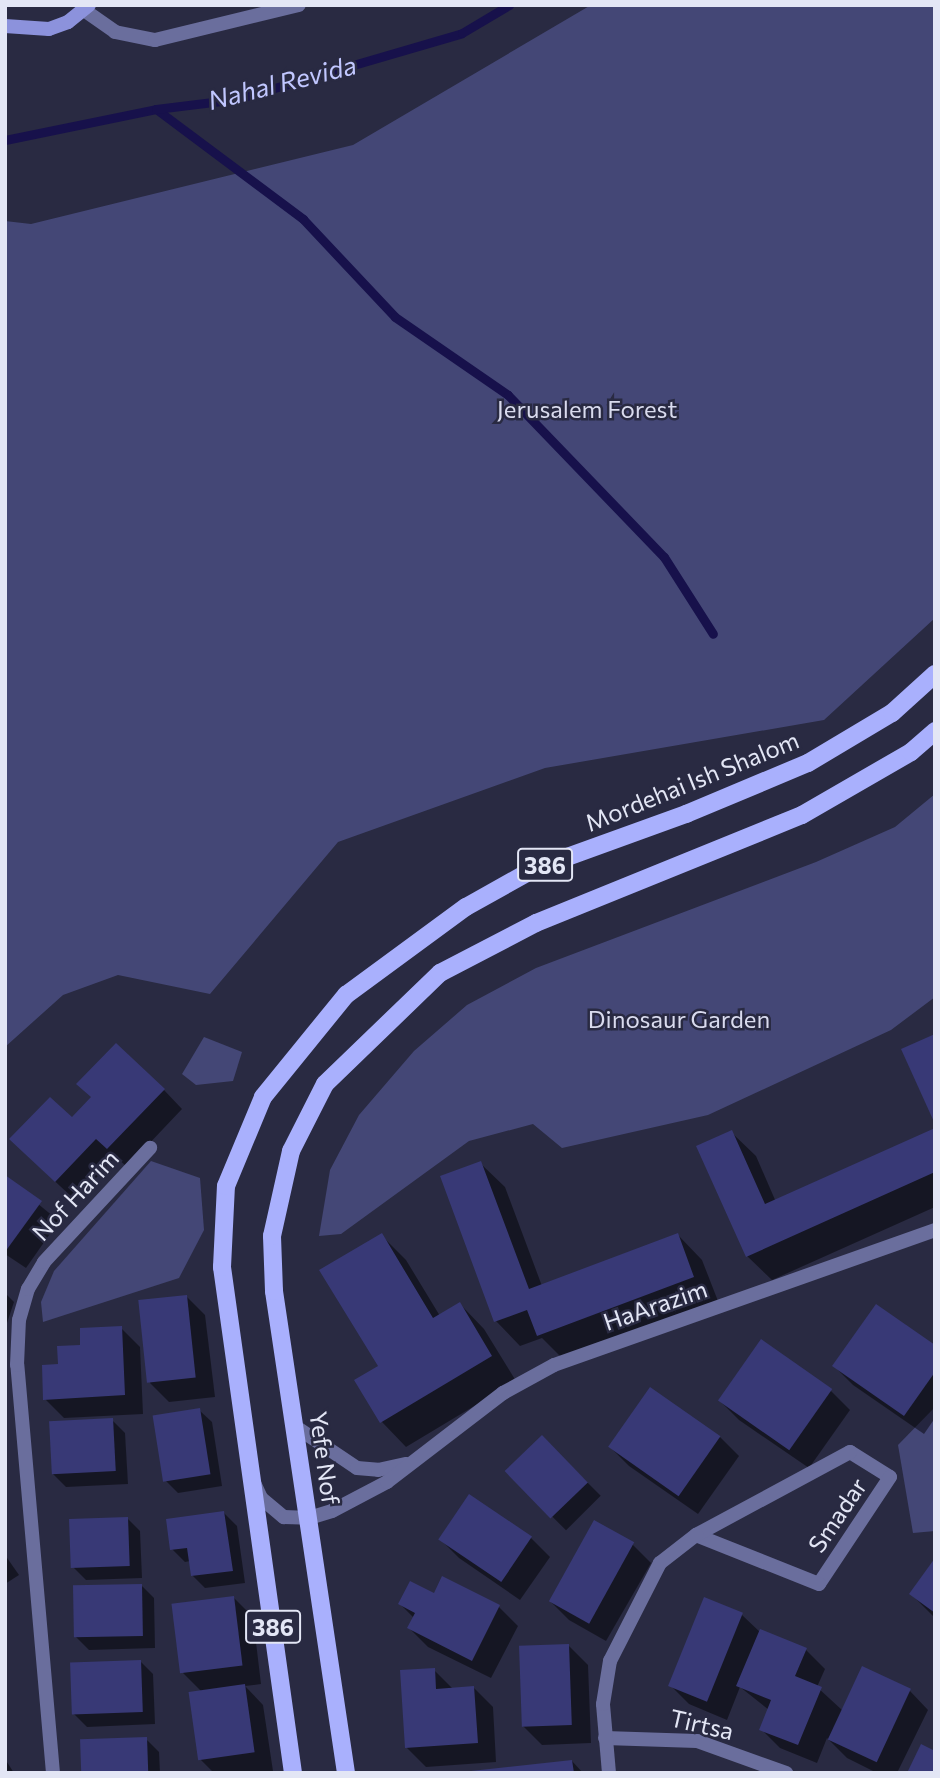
<!DOCTYPE html>
<html>
<head>
<meta charset="utf-8">
<style>
	body { margin:0 }
	#map { position:relative; width:940px; height:1778px; overflow:hidden; background:#292a42; font-family:Commissioner,sans-serif }
	div>[style] { position:absolute }
	[style*='--x'] { left:calc(var(--x)*1px); top:calc(var(--y)*1px); width:calc(var(--w)*1px); rotate:calc(var(--a)*1deg) }
	.green>* { inset:0; background:#444776 }
	.shadow>* { inset:0; background:#0007; transform-origin:0 0 }
	.stream>* { height:9px; margin:-4.5px; padding:0 4.5px; transform-origin:4.5px; border-radius:4.5px; background:#17114b }
	.building>* { inset:0; background:#383976; transform-origin:0 0 }
	.service>* { height:14px; margin:-7px; padding:0 7px; transform-origin:7px; border-radius:7px; background:#6a6e9d }
	.minor>* { height:14px; margin:-7px; padding:0 7px; transform-origin:7px; border-radius:7px; background:#6a6e9d }
	.secondary>* { height:14px; margin:-7px; padding:0 7px; transform-origin:7px; border-radius:7px; background:#8c92dc }
	.primary>* { height:18px; margin:-9px; padding:0 9px; transform-origin:9px; border-radius:9px; background:#a9b0fd }
	span { translate:-50% -50%; white-space:nowrap; text-align:center; line-height:1.15; -webkit-text-stroke:5px #292a42; paint-order:stroke }
	.shield-label span { padding:2px 5px; background:#292a42; border:2px solid; border-radius:5px; -webkit-text-stroke-width:0 }
	.shield-label { font-size:23px; color:#e3e6f5; font-weight:700 }
	.park-label { font-size:24px; color:#d9dbee }
	.street-label { font-size:24px; color:#e3e6f5 }
	.water-label { font-size:26px; color:#c1c7ff; font-style:italic }
	.frame { position:absolute; inset:0; border:7px solid #e3e6f5; pointer-events:none }
</style>
</head>
<body>
<div id="map">
	<div class="green">
		<div style="clip-path:polygon(591px 5px,935px 5px,935px 618px,824px 720px,545px 768px,338px 842px,210px 994px,118px 975px,63px 995px,5px 1047px,5px 221px,31px 224px,353px 145px)"></div>
		<div style="clip-path:polygon(935px 794px,935px 997px,891px 1030px,708px 1115px,562px 1148px,533px 1124px,469px 1141px,341px 1234px,319px 1236px,330px 1170px,359px 1115px,414px 1051px,467px 1005px,536px 968px,816px 862px,895px 827px)"></div>
		<div style="clip-path:polygon(204px 1037px,242px 1052px,233px 1081px,196px 1085px,182px 1074px)"></div>
		<div style="clip-path:polygon(151px 1161px,200px 1178px,204px 1230px,179px 1278px,43px 1322px,41px 1302px,54px 1271px)"></div>
		<div style="clip-path:polygon(935px 1407px,935px 1531px,913px 1533px,898px 1445px)"></div>
	</div>
	<div class="shadow">
		<div style="clip-path:polygon(164px 1090px,182px 1109px,127px 1167px,116px 1157px,75px 1200px,30px 1158px,72px 1119px)"></div>
		<div style="clip-path:polygon(935px 1130px,935px 1207px,772px 1280px,747px 1256px,731px 1132px,756px 1156px,776px 1202px)"></div>
		<div style="clip-path:polygon(480px 1163px,505px 1187px,542px 1286px,678px 1235px,702px 1260px,718px 1301px,563px 1359px,542px 1338px,520px 1346px,496px 1321px)"></div>
		<div style="clip-path:polygon(5px 1177px,59px 1221px,26px 1268px,5px 1254px)"></div>
		<div style="clip-path:polygon(381px 1235px,406px 1260px,440px 1316px,460px 1304px,484px 1329px,516px 1381px,406px 1447px,382px 1422px,356px 1381px,380px 1367px)"></div>
		<div style="clip-path:polygon(5px 1293px,14px 1302px,5px 1329px)"></div>
		<div style="clip-path:polygon(186px 1296px,205px 1315px,215px 1397px,169px 1402px,150px 1383px)"></div>
		<div style="clip-path:polygon(121px 1328px,140px 1347px,143px 1414px,64px 1418px,45px 1399px,60px 1366px,82px 1346px)"></div>
		<div style="clip-path:polygon(761px 1342px,831px 1391px,850px 1410px,809px 1468px,739px 1420px,720px 1401px)"></div>
		<div style="clip-path:polygon(935px 1347px,935px 1418px,924px 1434px,853px 1385px,834px 1366px)"></div>
		<div style="clip-path:polygon(199px 1410px,212px 1422px,222px 1486px,178px 1493px,165px 1480px)"></div>
		<div style="clip-path:polygon(112px 1420px,125px 1433px,128px 1484px,66px 1487px,53px 1474px)"></div>
		<div style="left:542px;top:1437px;width:83px;height:49px;rotate:45deg"></div>
		<div style="clip-path:polygon(720px 1437px,739px 1456px,698px 1514px,629px 1466px,610px 1447px)"></div>
		<div style="clip-path:polygon(224px 1513px,237px 1526px,245px 1583px,205px 1588px,192px 1575px,190px 1561px,185px 1562px,172px 1549px)"></div>
		<div style="clip-path:polygon(127px 1518px,140px 1531px,142px 1578px,86px 1580px,73px 1567px)"></div>
		<div style="clip-path:polygon(531px 1538px,550px 1557px,520px 1600px,459px 1558px,440px 1539px)"></div>
		<div style="clip-path:polygon(632px 1544px,651px 1563px,606px 1641px,569px 1620px,550px 1601px)"></div>
		<div style="clip-path:polygon(5px 1555px,19px 1575px,5px 1584px)"></div>
		<div style="clip-path:polygon(935px 1561px,935px 1618px,911px 1594px)"></div>
		<div style="clip-path:polygon(141px 1585px,154px 1598px,155px 1648px,89px 1650px,76px 1637px)"></div>
		<div style="clip-path:polygon(434px 1596px,499px 1607px,518px 1626px,491px 1678px,428px 1647px,409px 1628px,414px 1618px,400px 1604px)"></div>
		<div style="clip-path:polygon(234px 1598px,253px 1617px,261px 1684px,245px 1686px,263px 1705px,273px 1771px,214px 1773px,200px 1759px,202px 1692px,183px 1673px)"></div>
		<div style="clip-path:polygon(704px 1599px,742px 1615px,761px 1633px,806px 1650px,825px 1669px,817px 1687px,842px 1710px,910px 1691px,928px 1710px,897px 1773px,877px 1773px,847px 1758px,827px 1738px,817px 1763px,780px 1748px,761px 1729px,769px 1710px,740px 1687px,727px 1720px,689px 1704px,670px 1685px)"></div>
		<div style="clip-path:polygon(569px 1646px,588px 1665px,591px 1743px,542px 1745px,523px 1726px)"></div>
		<div style="clip-path:polygon(141px 1662px,153px 1674px,155px 1724px,87px 1727px,74px 1714px)"></div>
		<div style="clip-path:polygon(434px 1670px,453px 1689px,474px 1688px,493px 1707px,496px 1762px,426px 1767px,407px 1748px)"></div>
		<div style="clip-path:polygon(146px 1739px,159px 1752px,160px 1773px,84px 1773px)"></div>
		<div style="clip-path:polygon(5px 1759px,14px 1773px,5px 1773px)"></div>
		<div style="clip-path:polygon(572px 1761px,583px 1773px,471px 1773px)"></div>
	</div>
	<div class="stream">
		<div style="--x:156;--y:109;--w:184;--a:36.8"></div>
		<div style="--x:303;--y:219;--w:134;--a:46.8"></div>
		<div style="--x:395;--y:317;--w:137;--a:34.6"></div>
		<div style="--x:508;--y:395;--w:225;--a:46.1"></div>
		<div style="--x:664;--y:557;--w:91;--a:57.5"></div>
		<div style="--x:5;--y:140;--w:154;--a:-11.6"></div>
		<div style="--x:156;--y:109;--w:82;--a:-7"></div>
		<div style="--x:237;--y:99;--w:234;--a:-16.3"></div>
		<div style="--x:462;--y:33;--w:55;--a:-30.8"></div>
	</div>
	<div class="building">
		<div style="clip-path:polygon(935px 1034px,935px 1124px,901px 1049px)"></div>
		<div style="clip-path:polygon(116px 1043px,165px 1089px,107px 1149px,96px 1139px,55px 1182px,9px 1139px,50px 1097px,72px 1117px,91px 1097px,76px 1084px)"></div>
		<div style="clip-path:polygon(935px 1128px,935px 1172px,746px 1257px,696px 1146px,732px 1130px,765px 1204px)"></div>
		<div style="clip-path:polygon(481px 1161px,529px 1289px,678px 1233px,694px 1277px,537px 1336px,527px 1310px,494px 1322px,440px 1176px)"></div>
		<div style="clip-path:polygon(5px 1175px,42px 1201px,5px 1252px)"></div>
		<div style="clip-path:polygon(382px 1233px,433px 1318px,460px 1302px,492px 1356px,380px 1423px,354px 1380px,378px 1366px,319px 1270px)"></div>
		<div style="left:187px;top:1295px;width:83px;height:49px;rotate:84deg"></div>
		<div style="clip-path:polygon(876px 1304px,935px 1345px,935px 1372px,904px 1416px,832px 1366px)"></div>
		<div style="clip-path:polygon(122px 1326px,125px 1395px,43px 1400px,42px 1365px,58px 1364px,57px 1346px,80px 1345px,80px 1328px)"></div>
		<div style="left:761px;top:1339px;width:87px;height:75px;rotate:35deg"></div>
		<div style="left:650px;top:1387px;width:86px;height:73px;rotate:35deg"></div>
		<div style="left:200px;top:1408px;width:67px;height:48px;rotate:81deg"></div>
		<div style="left:113px;top:1418px;width:53px;height:64px;rotate:87deg"></div>
		<div style="left:542px;top:1435px;width:66px;height:52px;rotate:46deg"></div>
		<div style="left:469px;top:1494px;width:76px;height:55px;rotate:34deg"></div>
		<div style="clip-path:polygon(224px 1511px,233px 1571px,191px 1576px,187px 1548px,170px 1550px,166px 1519px)"></div>
		<div style="left:128px;top:1517px;width:49px;height:59px;rotate:88deg"></div>
		<div style="left:594px;top:1520px;width:46px;height:93px;rotate:29deg"></div>
		<div style="clip-path:polygon(935px 1558px,935px 1613px,909px 1594px)"></div>
		<div style="clip-path:polygon(442px 1576px,500px 1605px,472px 1661px,407px 1628px,415px 1613px,398px 1604px,410px 1581px,434px 1593px)"></div>
		<div style="left:142px;top:1584px;width:52px;height:69px;rotate:89deg"></div>
		<div style="left:234px;top:1596px;width:70px;height:63px;rotate:83deg"></div>
		<div style="left:704px;top:1597px;width:42px;height:96px;rotate:22deg"></div>
		<div style="clip-path:polygon(760px 1629px,807px 1648px,795px 1676px,822px 1687px,798px 1745px,759px 1730px,771px 1700px,736px 1686px)"></div>
		<div style="left:569px;top:1644px;width:81px;height:50px;rotate:88deg"></div>
		<div style="left:141px;top:1660px;width:52px;height:71px;rotate:88deg"></div>
		<div style="left:862px;top:1666px;width:54px;height:81px;rotate:25deg"></div>
		<div style="clip-path:polygon(435px 1668px,436px 1689px,474px 1686px,478px 1743px,405px 1748px,400px 1670px)"></div>
		<div style="left:245px;top:1684px;width:69px;height:57px;rotate:82deg"></div>
		<div style="left:147px;top:1737px;width:36px;height:67px;rotate:88deg"></div>
		<div style="clip-path:polygon(921px 1744px,935px 1751px,935px 1773px,907px 1773px)"></div>
		<div style="clip-path:polygon(572px 1760px,574px 1773px,471px 1773px,471px 1771px)"></div>
	</div>
	<div class="service">
		<div style="--x:850;--y:1452;--w:47;--a:32"></div>
		<div style="--x:890;--y:1477;--w:128;--a:123.6"></div>
		<div style="--x:819;--y:1584;--w:132;--a:-158.3"></div>
		<div style="--x:696;--y:1535;--w:175;--a:-28.3"></div>
	</div>
	<div class="minor">
		<div style="--x:84;--y:10;--w:38;--a:35"></div>
		<div style="--x:115;--y:32;--w:41;--a:11.3"></div>
		<div style="--x:155;--y:40;--w:148;--a:-13.7"></div>
		<div style="--x:296;--y:1427;--w:73;--a:33.9"></div>
		<div style="--x:357;--y:1468;--w:21;--a:5"></div>
		<div style="--x:378;--y:1470;--w:29;--a:-12"></div>
		<div style="--x:255;--y:1485;--w:14;--a:65"></div>
		<div style="--x:261;--y:1498;--w:30;--a:40"></div>
		<div style="--x:284;--y:1517;--w:25;--a:2"></div>
		<div style="--x:309;--y:1518;--w:24;--a:-17"></div>
		<div style="--x:332;--y:1511;--w:62;--a:-27.8"></div>
		<div style="--x:387;--y:1482;--w:146;--a:-37.5"></div>
		<div style="--x:503;--y:1393;--w:58;--a:-28.8"></div>
		<div style="--x:554;--y:1365;--w:404;--a:-19.5"></div>
		<div style="--x:605;--y:1738;--w:92;--a:1.9"></div>
		<div style="--x:697;--y:1741;--w:95;--a:19.8"></div>
		<div style="--x:53;--y:1773;--w:410;--a:-95"></div>
		<div style="--x:17;--y:1365;--w:45;--a:-87.5"></div>
		<div style="--x:19;--y:1320;--w:32;--a:-74"></div>
		<div style="--x:28;--y:1289;--w:31;--a:-59"></div>
		<div style="--x:44;--y:1262;--w:156;--a:-47.1"></div>
		<div style="--x:609;--y:1773;--w:69;--a:-95"></div>
		<div style="--x:603;--y:1704;--w:44;--a:-80.8"></div>
		<div style="--x:610;--y:1661;--w:110;--a:-63"></div>
		<div style="--x:660;--y:1563;--w:46;--a:-37.9"></div>
	</div>
	<div class="secondary">
		<div style="--x:5;--y:26;--w:44;--a:3.9"></div>
		<div style="--x:49;--y:29;--w:20;--a:-20"></div>
		<div style="--x:68;--y:22;--w:27;--a:-39"></div>
	</div>
	<div class="primary">
		<div style="--x:293;--y:1773;--w:511;--a:-97.99"></div>
		<div style="--x:222;--y:1267;--w:81;--a:-87.2"></div>
		<div style="--x:226;--y:1186;--w:96;--a:-67.4"></div>
		<div style="--x:263;--y:1097;--w:132;--a:-50.9"></div>
		<div style="--x:346;--y:995;--w:149;--a:-36.3"></div>
		<div style="--x:466;--y:907;--w:78;--a:-29.2"></div>
		<div style="--x:534;--y:869;--w:162;--a:-19.9"></div>
		<div style="--x:686;--y:814;--w:132;--a:-22.7"></div>
		<div style="--x:808;--y:763;--w:98;--a:-30.8"></div>
		<div style="--x:892;--y:713;--w:58;--a:-42.2"></div>
		<div style="--x:346;--y:1773;--w:487;--a:-98.5"></div>
		<div style="--x:274;--y:1291;--w:55;--a:-92.1"></div>
		<div style="--x:272;--y:1236;--w:87;--a:-77.4"></div>
		<div style="--x:291;--y:1151;--w:75;--a:-63.1"></div>
		<div style="--x:325;--y:1084;--w:160;--a:-44"></div>
		<div style="--x:440;--y:973;--w:108;--a:-27.5"></div>
		<div style="--x:536;--y:923;--w:287;--a:-22.1"></div>
		<div style="--x:802;--y:815;--w:126;--a:-30"></div>
		<div style="--x:911;--y:752;--w:32;--a:-41"></div>
	</div>
	<div class="shield-label">
		<span style="left:545px;top:865px">386</span>
		<span style="left:273px;top:1627px">386</span>
	</div>
	<div class="park-label">
		<span style="left:587px;top:409px">Jerusalem Forest</span>
		<span style="left:679px;top:1019px">Dinosaur Garden</span>
	</div>
	<div class="street-label">
		<span style="left:692px;top:781px;rotate:-22deg">Mordehai Ish Shalom</span>
		<span style="left:75px;top:1195px;rotate:-47deg">Nof Harim</span>
		<span style="left:655px;top:1305px;rotate:-19deg">HaArazim</span>
		<span style="left:325px;top:1458px;rotate:82deg">Yefe Nof</span>
		<span style="left:837px;top:1515px;rotate:-56deg">Smadar</span>
		<span style="left:702px;top:1724px;rotate:13deg">Tirtsa</span>
	</div>
	<div class="water-label">
		<span style="left:282px;top:82px;rotate:-14deg">Nahal Revida</span>
	</div>
	<div class="frame"></div>
</div>
</body>
</html>
